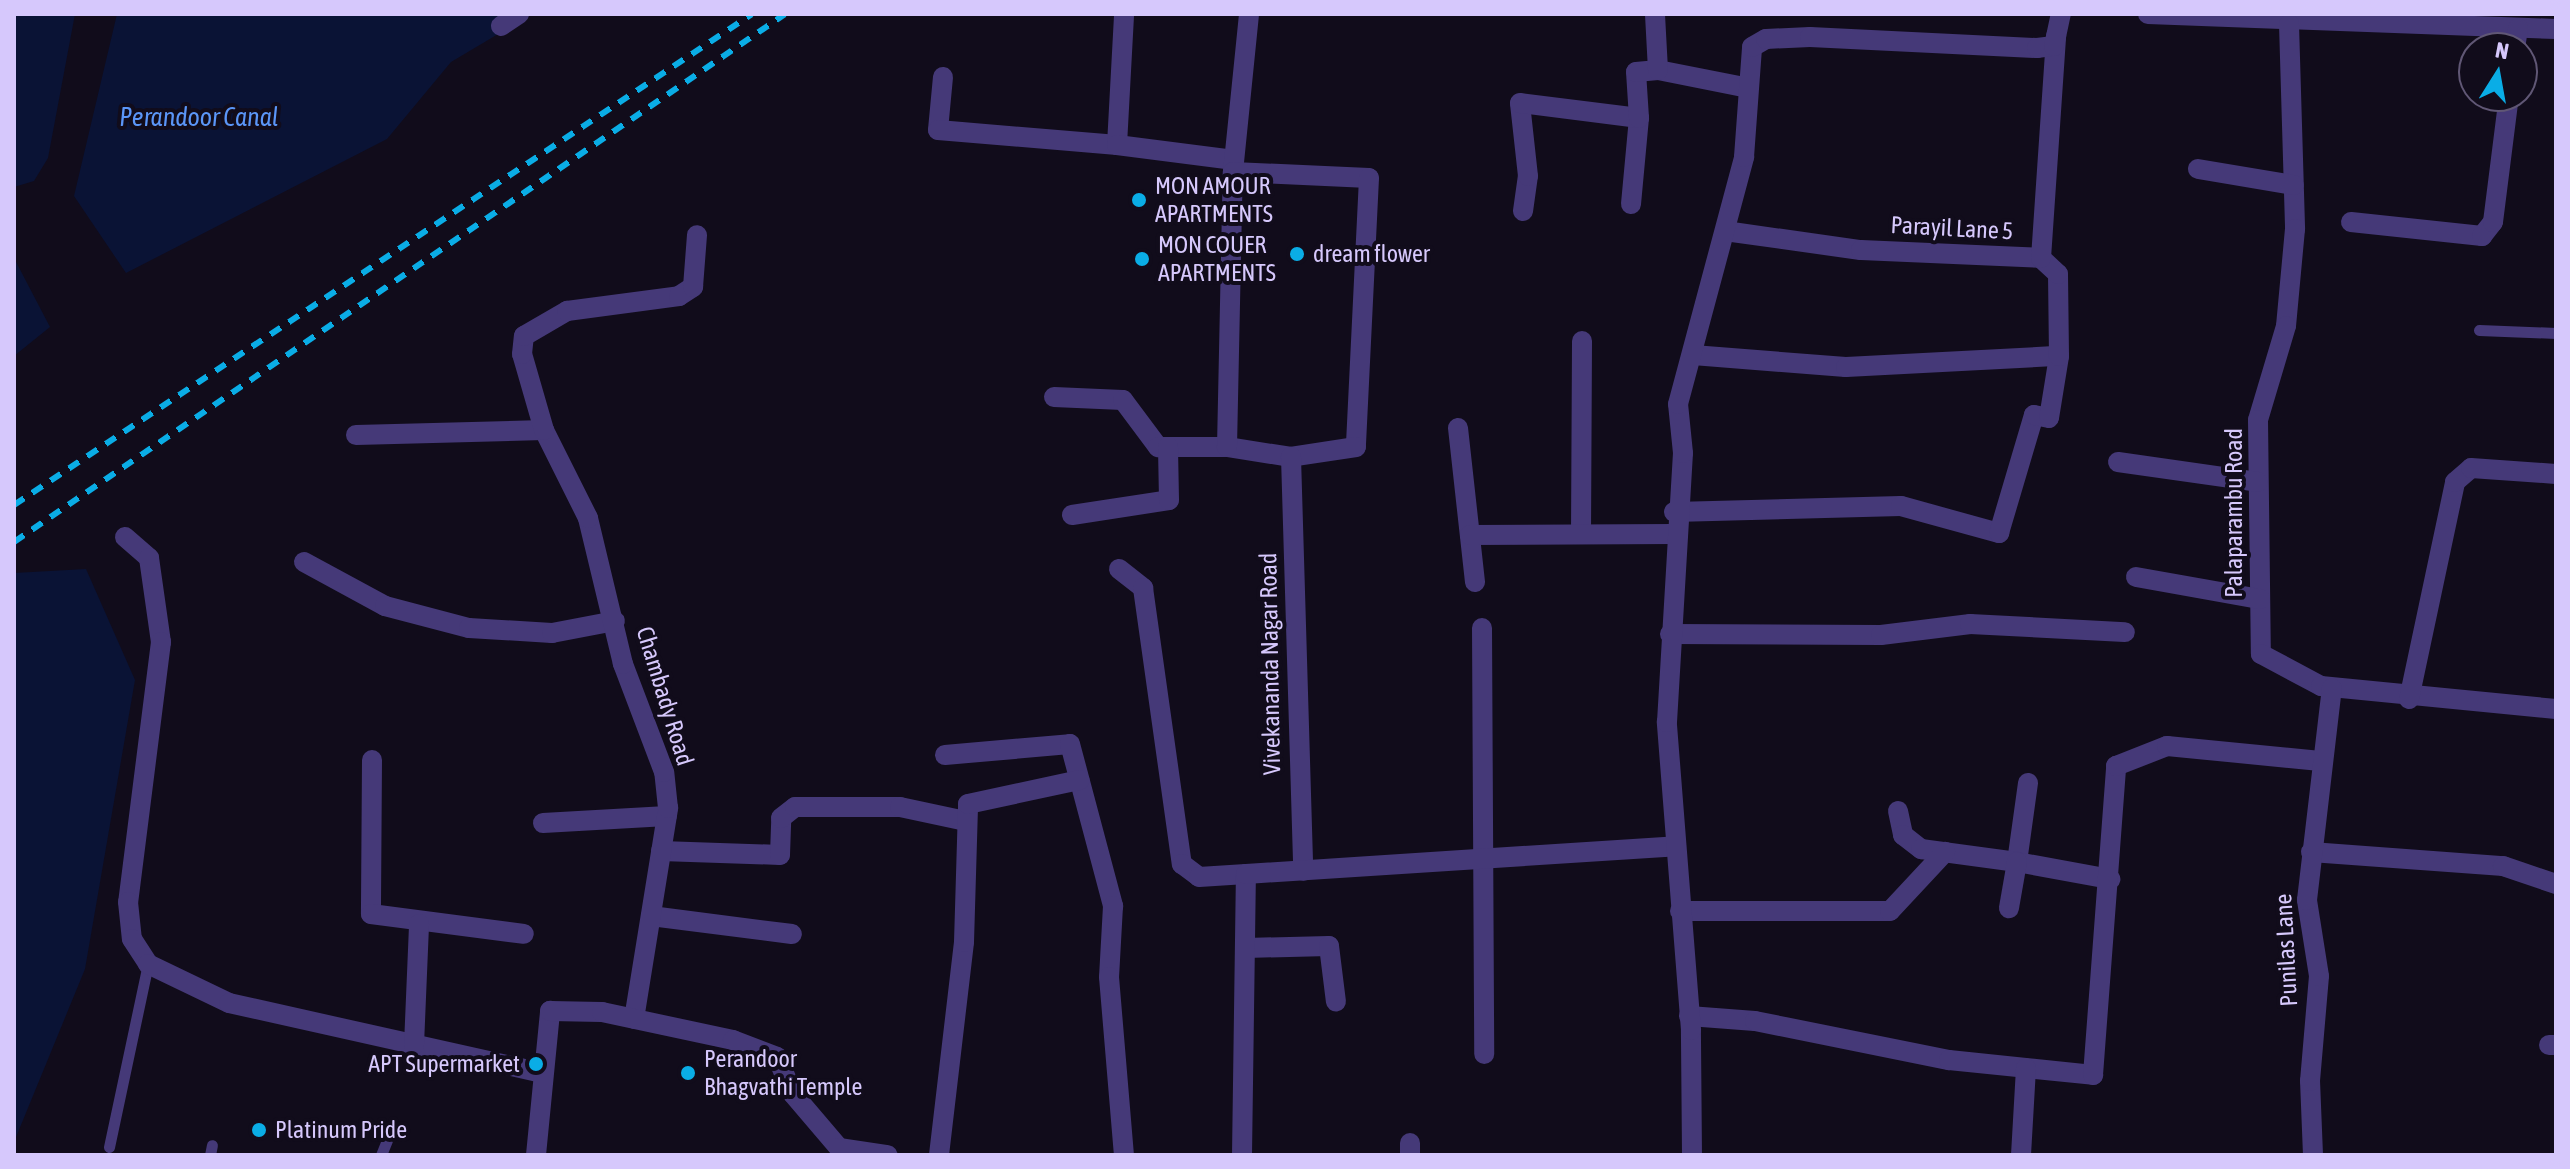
<!DOCTYPE html>
<html>
<head>
<meta charset="utf-8">
<style>
	body { margin:0 }
	#map { position:relative; width:2570px; height:1169px; overflow:hidden; background:#110c1b; font-family:"Asap Condensed",sans-serif }
	div>[style] { position:absolute }
	[style*='--x'] { left:calc(var(--x)*1px); top:calc(var(--y)*1px); width:calc(var(--w)*1px); rotate:calc(var(--a)*1deg) }
	.water>* { inset:0; background:#0a1335 }
	.lane>* { height:11px; margin:-5.5px; padding:0 5.5px; transform-origin:5.5px; border-radius:5.5px; background:#453978 }
	.street>* { height:20px; margin:-10px; padding:0 10px; transform-origin:10px; border-radius:10px; background:#453978 }
	.rail>* { height:6px; margin-top:-3px; transform-origin:0; background:repeating-linear-gradient(90deg,#0aade6 0 12px,transparent 0 22px) }
	.dots>* { width:22px; height:22px; translate:-50% -50%; box-sizing:border-box; border:4px solid #110c1b; border-radius:50% }
	span { translate:-50% -50%; white-space:nowrap; text-align:center; line-height:1.15; -webkit-text-stroke:8px #110c1b; paint-order:stroke }
	.poi-label { font-size:24px; color:#d6c8fc }
	.left { translate:0 -50%; text-align:left }
	.right { translate:-100% -50%; text-align:right }
	.street-label { font-size:24px; color:#d6c8fc }
	.water-label { font-size:26px; color:#5b96f8; font-style:italic }
	.frame { position:absolute; inset:0; border:16px solid #d6c8fc; pointer-events:none }
	.north { position:absolute; left:2458px; top:32px; width:80px; height:80px; box-sizing:border-box; background:#110c1b; border:2px solid #605775; border-radius:50%; rotate:11deg; font-size:22px; font-weight:700; line-height:32px; text-align:center; color:#d6c8fc }
	.north::after { content:''; display:block; margin:auto; width:28px; height:36px; background:#0aade6; clip-path:polygon(50% 0,100% 100%,50% 72%,0 100%) }
</style>
</head>
<body>
<div id="map">
	<div class="water">
		<div style="clip-path:polygon(14px 14px,75px 14px,48px 158px,34px 181px,14px 187px)"></div>
		<div style="clip-path:polygon(117px 14px,532px 14px,451px 62px,387px 139px,126px 273px,74px 196px)"></div>
		<div style="clip-path:polygon(14px 258px,50px 327px,14px 356px)"></div>
		<div style="clip-path:polygon(86px 569px,135px 680px,85px 969px,14px 1142px,14px 573px)"></div>
	</div>
	<div class="lane">
		<div style="--x:2479;--y:330;--w:77;--a:2.2"></div>
		<div style="--x:109;--y:1147;--w:187;--a:-78"></div>
		<div style="--x:210;--y:1155;--w:10;--a:-79"></div>
		<div style="--x:381;--y:1155;--w:16;--a:-68"></div>
	</div>
	<div class="street">
		<div style="--x:2148;--y:14;--w:408;--a:2.1"></div>
		<div style="--x:2289;--y:24;--w:205;--a:88.3"></div>
		<div style="--x:2295;--y:229;--w:97;--a:95.3"></div>
		<div style="--x:2286;--y:326;--w:98;--a:106.6"></div>
		<div style="--x:2258;--y:420;--w:234;--a:89.3"></div>
		<div style="--x:2261;--y:654;--w:68;--a:28.1"></div>
		<div style="--x:2321;--y:686;--w:236;--a:5.6"></div>
		<div style="--x:501;--y:26;--w:22;--a:-34"></div>
		<div style="--x:2515;--y:48;--w:20;--a:-81"></div>
		<div style="--x:1658;--y:70;--w:88;--a:11.2"></div>
		<div style="--x:943;--y:77;--w:53;--a:95.4"></div>
		<div style="--x:938;--y:130;--w:180;--a:4.8"></div>
		<div style="--x:1117;--y:145;--w:131;--a:-86.9"></div>
		<div style="--x:1117;--y:145;--w:118;--a:7.3"></div>
		<div style="--x:2198;--y:169;--w:97;--a:9.5"></div>
		<div style="--x:1233;--y:172;--w:159;--a:-84.2"></div>
		<div style="--x:1631;--y:204;--w:86;--a:-84.7"></div>
		<div style="--x:1523;--y:211;--w:35;--a:-82"></div>
		<div style="--x:1528;--y:176;--w:73;--a:-96.3"></div>
		<div style="--x:1520;--y:103;--w:120;--a:7.2"></div>
		<div style="--x:1639;--y:118;--w:46;--a:-93.7"></div>
		<div style="--x:1636;--y:72;--w:22;--a:-5"></div>
		<div style="--x:1658;--y:70;--w:56;--a:-93.1"></div>
		<div style="--x:2351;--y:222;--w:132;--a:6.1"></div>
		<div style="--x:2482;--y:236;--w:18;--a:-52"></div>
		<div style="--x:2493;--y:222;--w:127;--a:-82.8"></div>
		<div style="--x:1725;--y:231;--w:137;--a:8"></div>
		<div style="--x:1861;--y:250;--w:180;--a:2.5"></div>
		<div style="--x:1693;--y:355;--w:153;--a:4.5"></div>
		<div style="--x:1846;--y:367;--w:213;--a:-3"></div>
		<div style="--x:1054;--y:397;--w:69;--a:2.5"></div>
		<div style="--x:1123;--y:400;--w:59;--a:53.3"></div>
		<div style="--x:1158;--y:447;--w:69;--a:0"></div>
		<div style="--x:1458;--y:428;--w:155;--a:83.7"></div>
		<div style="--x:356;--y:435;--w:188;--a:-1.5"></div>
		<div style="--x:1291;--y:457;--w:65;--a:-171.1"></div>
		<div style="--x:1227;--y:447;--w:275;--a:-88.8"></div>
		<div style="--x:1233;--y:172;--w:136;--a:2.5"></div>
		<div style="--x:1369;--y:178;--w:269;--a:92.8"></div>
		<div style="--x:1356;--y:447;--w:66;--a:171.3"></div>
		<div style="--x:1291;--y:457;--w:414;--a:88.3"></div>
		<div style="--x:2118;--y:462;--w:141;--a:8.1"></div>
		<div style="--x:1674;--y:512;--w:227;--a:-1.5"></div>
		<div style="--x:1901;--y:506;--w:102;--a:15.4"></div>
		<div style="--x:1999;--y:533;--w:123;--a:-73.5"></div>
		<div style="--x:2034;--y:415;--w:15;--a:11"></div>
		<div style="--x:2049;--y:418;--w:63;--a:-80.8"></div>
		<div style="--x:2059;--y:356;--w:82;--a:-90.7"></div>
		<div style="--x:2058;--y:274;--w:23;--a:-137"></div>
		<div style="--x:2041;--y:258;--w:223;--a:-86.1"></div>
		<div style="--x:1072;--y:515;--w:98;--a:-8.8"></div>
		<div style="--x:1169;--y:500;--w:53;--a:-91.1"></div>
		<div style="--x:1581;--y:534;--w:193;--a:-89.7"></div>
		<div style="--x:1470;--y:535;--w:204;--a:-0.3"></div>
		<div style="--x:125;--y:537;--w:32;--a:41"></div>
		<div style="--x:149;--y:558;--w:85;--a:81.9"></div>
		<div style="--x:161;--y:642;--w:262;--a:97.2"></div>
		<div style="--x:128;--y:902;--w:37;--a:84"></div>
		<div style="--x:132;--y:939;--w:30;--a:57"></div>
		<div style="--x:148;--y:964;--w:90;--a:25.7"></div>
		<div style="--x:229;--y:1003;--w:322;--a:12.6"></div>
		<div style="--x:304;--y:562;--w:92;--a:28.5"></div>
		<div style="--x:385;--y:606;--w:87;--a:14.7"></div>
		<div style="--x:469;--y:628;--w:83;--a:3.4"></div>
		<div style="--x:552;--y:633;--w:64;--a:-10.8"></div>
		<div style="--x:1119;--y:569;--w:31;--a:38"></div>
		<div style="--x:1143;--y:588;--w:279;--a:82"></div>
		<div style="--x:1182;--y:864;--w:21;--a:37"></div>
		<div style="--x:1199;--y:877;--w:47;--a:-3.7"></div>
		<div style="--x:2136;--y:577;--w:126;--a:10.1"></div>
		<div style="--x:1482;--y:628;--w:426;--a:89.7"></div>
		<div style="--x:1670;--y:634;--w:211;--a:0.3"></div>
		<div style="--x:1881;--y:635;--w:90;--a:-7"></div>
		<div style="--x:1970;--y:624;--w:155;--a:3"></div>
		<div style="--x:2409;--y:699;--w:222;--a:-78"></div>
		<div style="--x:2455;--y:482;--w:21;--a:-41"></div>
		<div style="--x:2471;--y:468;--w:85;--a:4"></div>
		<div style="--x:945;--y:755;--w:125;--a:-5"></div>
		<div style="--x:1070;--y:744;--w:168;--a:75.1"></div>
		<div style="--x:1113;--y:906;--w:71;--a:93.2"></div>
		<div style="--x:1109;--y:977;--w:179;--a:85.2"></div>
		<div style="--x:372;--y:760;--w:154;--a:90.4"></div>
		<div style="--x:371;--y:914;--w:154;--a:7.4"></div>
		<div style="--x:2028;--y:783;--w:80;--a:97.9"></div>
		<div style="--x:2017;--y:862;--w:95;--a:10.4"></div>
		<div style="--x:1898;--y:811;--w:25;--a:78"></div>
		<div style="--x:1903;--y:835;--w:23;--a:38"></div>
		<div style="--x:1921;--y:849;--w:97;--a:7.7"></div>
		<div style="--x:2017;--y:862;--w:47;--a:99.9"></div>
		<div style="--x:543;--y:823;--w:124;--a:-3.2"></div>
		<div style="--x:661;--y:851;--w:119;--a:1.9"></div>
		<div style="--x:780;--y:855;--w:37;--a:-88"></div>
		<div style="--x:781;--y:818;--w:18;--a:-38"></div>
		<div style="--x:795;--y:807;--w:105;--a:0"></div>
		<div style="--x:900;--y:807;--w:67;--a:12"></div>
		<div style="--x:2311;--y:852;--w:193;--a:4.2"></div>
		<div style="--x:2503;--y:866;--w:56;--a:18.8"></div>
		<div style="--x:1680;--y:911;--w:210;--a:0"></div>
		<div style="--x:1890;--y:911;--w:81;--a:-47"></div>
		<div style="--x:651;--y:916;--w:142;--a:7.3"></div>
		<div style="--x:1246;--y:948;--w:83;--a:-1.4"></div>
		<div style="--x:1329;--y:946;--w:56;--a:82.9"></div>
		<div style="--x:1689;--y:1016;--w:66;--a:4.3"></div>
		<div style="--x:1755;--y:1021;--w:198;--a:11.4"></div>
		<div style="--x:1949;--y:1060;--w:145;--a:5.9"></div>
		<div style="--x:2093;--y:1075;--w:310;--a:-85.7"></div>
		<div style="--x:2116;--y:766;--w:55;--a:-21.4"></div>
		<div style="--x:2167;--y:746;--w:154;--a:5.6"></div>
		<div style="--x:634;--y:1019;--w:214;--a:-80.8"></div>
		<div style="--x:668;--y:808;--w:36;--a:-96"></div>
		<div style="--x:664;--y:772;--w:116;--a:-110.8"></div>
		<div style="--x:623;--y:664;--w:150;--a:-103.5"></div>
		<div style="--x:588;--y:518;--w:98;--a:-116.6"></div>
		<div style="--x:544;--y:430;--w:79;--a:-106.1"></div>
		<div style="--x:522;--y:354;--w:18;--a:-84"></div>
		<div style="--x:524;--y:336;--w:50;--a:-30.2"></div>
		<div style="--x:567;--y:311;--w:113;--a:-7.6"></div>
		<div style="--x:679;--y:296;--w:17;--a:-33"></div>
		<div style="--x:693;--y:287;--w:52;--a:-85.6"></div>
		<div style="--x:414;--y:1045;--w:121;--a:-87.6"></div>
		<div style="--x:2549;--y:1045;--w:7;--a:0"></div>
		<div style="--x:536;--y:1155;--w:145;--a:-84.4"></div>
		<div style="--x:550;--y:1011;--w:52;--a:1.1"></div>
		<div style="--x:602;--y:1012;--w:134;--a:12.1"></div>
		<div style="--x:733;--y:1040;--w:47;--a:21.1"></div>
		<div style="--x:777;--y:1057;--w:40;--a:66.6"></div>
		<div style="--x:793;--y:1094;--w:71;--a:49.6"></div>
		<div style="--x:839;--y:1148;--w:49;--a:8.3"></div>
		<div style="--x:939;--y:1155;--w:214;--a:-83.3"></div>
		<div style="--x:964;--y:942;--w:138;--a:-88.3"></div>
		<div style="--x:968;--y:804;--w:114;--a:-12.2"></div>
		<div style="--x:1242;--y:1155;--w:281;--a:-89.2"></div>
		<div style="--x:1246;--y:874;--w:431;--a:-3.7"></div>
		<div style="--x:1410;--y:1155;--w:12;--a:-90"></div>
		<div style="--x:1692;--y:1155;--w:125;--a:-90.5"></div>
		<div style="--x:1691;--y:1030;--w:309;--a:-94.5"></div>
		<div style="--x:1667;--y:722;--w:269;--a:-86.6"></div>
		<div style="--x:1683;--y:453;--w:49;--a:-95.8"></div>
		<div style="--x:1678;--y:404;--w:256;--a:-75"></div>
		<div style="--x:1744;--y:157;--w:110;--a:-85.8"></div>
		<div style="--x:1752;--y:47;--w:16;--a:-30"></div>
		<div style="--x:1766;--y:39;--w:44;--a:-2.6"></div>
		<div style="--x:1810;--y:37;--w:227;--a:2.8"></div>
		<div style="--x:2037;--y:48;--w:17;--a:-7"></div>
		<div style="--x:2054;--y:46;--w:33;--a:-78"></div>
		<div style="--x:2021;--y:1155;--w:87;--a:-86.7"></div>
		<div style="--x:2313;--y:1155;--w:74;--a:-92.3"></div>
		<div style="--x:2310;--y:1081;--w:105;--a:-85.1"></div>
		<div style="--x:2319;--y:976;--w:77;--a:-99"></div>
		<div style="--x:2307;--y:900;--w:213;--a:-83.3"></div>
	</div>
	<div class="rail">
		<div style="--x:14;--y:505;--w:886;--a:-33.64"></div>
		<div style="--x:14;--y:542;--w:934;--a:-34.4"></div>
	</div>
	<div class="dots">
		<div style="left:1139px;top:200px;background:#0aade6"></div>
		<div style="left:1297px;top:254px;background:#0aade6"></div>
		<div style="left:1142px;top:259px;background:#0aade6"></div>
		<div style="left:536px;top:1064px;background:#0aade6"></div>
		<div style="left:688px;top:1073px;background:#0aade6"></div>
		<div style="left:259px;top:1130px;background:#0aade6"></div>
	</div>
	<div class="poi-label">
		<span class="left" style="left:1155px;top:200px">MON AMOUR<br>APARTMENTS</span>
		<span class="left" style="left:1158px;top:259px">MON COUER<br>APARTMENTS</span>
		<span class="left" style="left:1313px;top:254px">dream flower</span>
		<span class="left" style="left:704px;top:1073px">Perandoor<br>Bhagvathi Temple</span>
		<span class="right" style="left:520px;top:1064px">APT Supermarket</span>
		<span class="left" style="left:275px;top:1130px">Platinum Pride</span>
	</div>
	<div class="street-label">
		<span style="left:1952px;top:228px;rotate:3deg">Parayil Lane 5</span>
		<span style="left:2234px;top:513px;rotate:-90deg">Palaparambu Road</span>
		<span style="left:1270px;top:664px;rotate:-91deg">Vivekananda Nagar Road</span>
		<span style="left:665px;top:696px;rotate:73deg">Chambady Road</span>
		<span style="left:2286px;top:950px;rotate:-93deg">Punilas Lane</span>
	</div>
	<div class="water-label">
		<span style="left:199px;top:118px">Perandoor Canal</span>
	</div>
	<div class="frame"></div>
	<div class="north">N</div>
</div>
</body>
</html>
